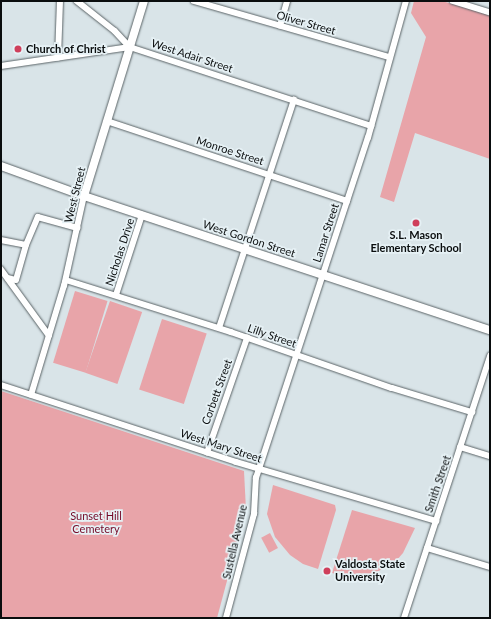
<!DOCTYPE html>
<html>
<head>
<meta charset="utf-8">
<style>
	body { margin:0 }
	#map { position:relative; width:491px; height:619px; overflow:hidden; background:#d9e4e8; font-family:Lato,sans-serif }
	div>[style] { position:absolute }
	[style*='--x'] { left:calc(var(--x)*1px); top:calc(var(--y)*1px); width:calc(var(--w)*1px); rotate:calc(var(--a)*1deg) }
	.green>* { inset:0; background:#e8a4a9; transform-origin:0 0 }
	.roads { filter:drop-shadow(0 0 1px #5b6467) drop-shadow(0 0 1px #5b6467) }
	.street>* { height:5.5px; margin:-2.75px; padding:0 2.75px; transform-origin:2.75px; border-radius:2.75px; background:#fff }
	.secondary>* { height:8px; margin:-4px; padding:0 4px; transform-origin:4px; border-radius:4px; background:#fff }
	.dots>* { width:11px; height:11px; translate:-50% -50%; box-sizing:border-box; border:2px solid #e6f1f5; border-radius:50% }
	span { translate:-50% -50%; white-space:nowrap; text-align:center; line-height:1.15; -webkit-text-stroke:3.5px #e6f1f5; paint-order:stroke }
	.street-label { font-size:11px; color:#0a0d0e }
	.poi-label { font-size:11px; color:#0a0d0e; font-weight:700 }
	.left { translate:0 -50%; text-align:left }
	.park-label { font-size:11px; color:#740a28 }
	.frame { position:absolute; inset:0; border:2px solid #0a0d0e; pointer-events:none }
</style>
</head>
<body>
<div id="map">
	<div class="green">
		<div style="clip-path:polygon(414px 1px,442px 1px,490px 15px,490px 159px,415px 133px,394px 202px,380px 197px,426px 37px,411px 13px)"></div>
		<div style="left:75px;top:291px;width:34px;height:75px;rotate:17deg"></div>
		<div style="left:110px;top:301px;width:34px;height:76px;rotate:19deg"></div>
		<div style="left:162px;top:319px;width:47px;height:74px;rotate:18deg"></div>
		<div style="clip-path:polygon(1px 391px,244px 471px,246px 510px,217px 618px,1px 618px)"></div>
		<div style="clip-path:polygon(273px 485px,335px 505px,336px 510px,318px 569px,303px 564px,290px 555px,275px 537px,267px 514px)"></div>
		<div style="clip-path:polygon(352px 510px,415px 528px,403px 553px,396px 561px,370px 576px,357px 578px,332px 573px)"></div>
		<div style="left:270px;top:533px;width:17px;height:10px;rotate:62deg"></div>
	</div>
	<div class="roads">
		<div class="street">
			<div style="--x:77;--y:1;--w:48;--a:38.3"></div>
			<div style="--x:115;--y:31;--w:22;--a:47"></div>
			<div style="--x:194;--y:1;--w:203;--a:16"></div>
			<div style="--x:453;--y:1;--w:39;--a:17"></div>
			<div style="--x:280;--y:26;--w:26;--a:-74"></div>
			<div style="--x:58;--y:58;--w:57;--a:-88"></div>
			<div style="--x:1;--y:66;--w:130;--a:-8.4"></div>
			<div style="--x:130;--y:47;--w:254;--a:18.1"></div>
			<div style="--x:107;--y:121;--w:253;--a:18.4"></div>
			<div style="--x:1;--y:240;--w:25;--a:11"></div>
			<div style="--x:1;--y:269;--w:82;--a:54"></div>
			<div style="--x:8;--y:278;--w:8;--a:14"></div>
			<div style="--x:16;--y:280;--w:36;--a:-74"></div>
			<div style="--x:26;--y:245;--w:30;--a:-67"></div>
			<div style="--x:38;--y:217;--w:41;--a:15.4"></div>
			<div style="--x:66;--y:280;--w:173;--a:17.5"></div>
			<div style="--x:231;--y:332;--w:170;--a:19.2"></div>
			<div style="--x:392;--y:388;--w:84;--a:16.7"></div>
			<div style="--x:116;--y:295;--w:84;--a:-72"></div>
			<div style="--x:219;--y:328;--w:240;--a:-71.8"></div>
			<div style="--x:1;--y:385;--w:247;--a:18.1"></div>
			<div style="--x:236;--y:462;--w:209;--a:16.4"></div>
			<div style="--x:31;--y:395;--w:114;--a:-73.2"></div>
			<div style="--x:64;--y:286;--w:92;--a:-77.5"></div>
			<div style="--x:460;--y:447;--w:31;--a:17"></div>
			<div style="--x:207;--y:453;--w:122;--a:-70.8"></div>
			<div style="--x:427;--y:548;--w:66;--a:16.8"></div>
			<div style="--x:226;--y:618;--w:108;--a:-74.9"></div>
			<div style="--x:254;--y:514;--w:36;--a:-87"></div>
			<div style="--x:256;--y:478;--w:358;--a:-71.8"></div>
			<div style="--x:368;--y:138;--w:142;--a:-74.5"></div>
			<div style="--x:404;--y:618;--w:276;--a:-71.8"></div>
		</div>
		<div class="secondary">
			<div style="--x:1;--y:166;--w:88;--a:19.9"></div>
			<div style="--x:84;--y:196;--w:428;--a:18.3"></div>
			<div style="--x:84;--y:196;--w:204;--a:-72.9"></div>
		</div>
	</div>
	<div class="dots">
		<div style="left:18px;top:49px;background:#cf3f5b"></div>
		<div style="left:416px;top:223px;background:#cf3f5b"></div>
		<div style="left:327px;top:571px;background:#cf3f5b"></div>
	</div>
	<div class="street-label">
		<span style="left:306px;top:23px;rotate:16deg">Oliver Street</span>
		<span style="left:192px;top:56px;rotate:18deg">West Adair Street</span>
		<span style="left:230px;top:151px;rotate:18deg">Monroe Street</span>
		<span style="left:75px;top:195px;rotate:-76deg">West Street</span>
		<span style="left:326px;top:233px;rotate:-72deg">Lamar Street</span>
		<span style="left:249px;top:239px;rotate:18deg">West Gordon Street</span>
		<span style="left:120px;top:252px;rotate:-72deg">Nicholas Drive</span>
		<span style="left:272px;top:336px;rotate:19deg">Lilly Street</span>
		<span style="left:217px;top:392px;rotate:-70deg">Corbett Street</span>
		<span style="left:221px;top:446px;rotate:18deg">West Mary Street</span>
		<span style="left:438px;top:484px;rotate:-71deg">Smith Street</span>
		<span style="left:235px;top:542px;rotate:-77deg">Sustella Avenue</span>
	</div>
	<div class="poi-label">
		<span class="left" style="left:26px;top:49px">Church of Christ</span>
		<span style="left:416px;top:242px">S.L. Mason<br>Elementary School</span>
		<span class="left" style="left:335px;top:571px">Valdosta State<br>University</span>
	</div>
	<div class="park-label">
		<span style="left:96px;top:523px">Sunset Hill<br>Cemetery</span>
	</div>
	<div class="frame"></div>
</div>
</body>
</html>
